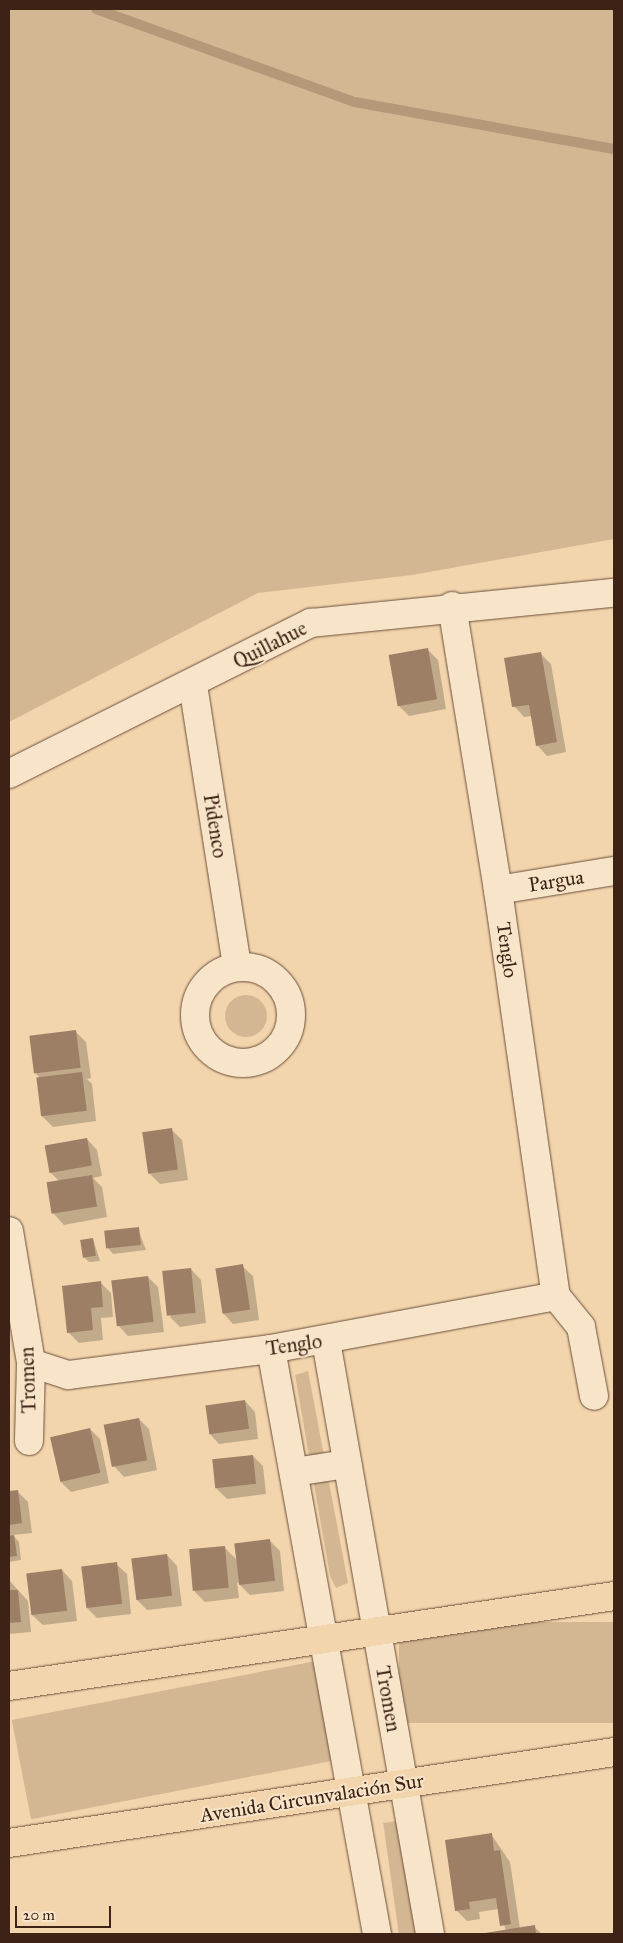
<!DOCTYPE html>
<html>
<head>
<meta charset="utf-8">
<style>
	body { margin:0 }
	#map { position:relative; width:623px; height:1943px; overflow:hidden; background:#f2d5ac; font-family:"IM FELL Great Primer",serif }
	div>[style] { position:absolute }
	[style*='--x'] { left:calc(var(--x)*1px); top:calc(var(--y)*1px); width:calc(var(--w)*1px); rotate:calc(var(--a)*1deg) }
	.green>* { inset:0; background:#d3b792; transform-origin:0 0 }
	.round { border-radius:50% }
	.shadow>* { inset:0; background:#0003 }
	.stream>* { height:10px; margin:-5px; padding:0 5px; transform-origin:5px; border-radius:5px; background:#b59879 }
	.building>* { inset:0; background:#9c7f64; transform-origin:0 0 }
	.roads { filter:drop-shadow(0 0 1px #6b4f3b) drop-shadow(0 0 1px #6b4f3b) }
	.minor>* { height:28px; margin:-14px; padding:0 14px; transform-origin:14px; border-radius:14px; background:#f7e4c9 }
	.minor>.ring { margin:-14px; padding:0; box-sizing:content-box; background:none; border:28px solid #f7e4c9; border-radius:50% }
	.major>* { height:28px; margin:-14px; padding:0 14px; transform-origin:14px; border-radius:14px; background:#f2d5ac }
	span { translate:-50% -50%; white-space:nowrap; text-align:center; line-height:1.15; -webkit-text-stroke:4px #f7e4c9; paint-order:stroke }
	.street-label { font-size:20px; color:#3e2215 }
	.frame { position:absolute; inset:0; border:10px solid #3e2215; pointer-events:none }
	.scale { position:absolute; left:15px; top:1906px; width:96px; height:22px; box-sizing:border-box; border:2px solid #3e2215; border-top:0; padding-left:6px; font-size:15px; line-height:18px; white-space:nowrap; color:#3e2215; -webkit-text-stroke:4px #f7e4c9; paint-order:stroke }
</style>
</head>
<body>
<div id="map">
	<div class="green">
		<div style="clip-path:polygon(9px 9px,614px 9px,614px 539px,412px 575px,258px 593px,9px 722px)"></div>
		<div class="round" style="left:225px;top:995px;width:42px;height:42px"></div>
		<div style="clip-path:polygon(308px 1371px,348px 1583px,336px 1588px,330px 1576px,295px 1375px)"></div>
		<div style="left:614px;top:1622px;width:101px;height:215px;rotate:90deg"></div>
		<div style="left:321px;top:1660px;width:101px;height:315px;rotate:79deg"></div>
		<div style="left:404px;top:1820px;width:115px;height:21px;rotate:82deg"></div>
	</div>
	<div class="shadow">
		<div style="clip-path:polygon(428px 650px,438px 660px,446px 709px,409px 716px,398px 705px)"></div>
		<div style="clip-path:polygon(541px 654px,551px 664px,566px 752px,547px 756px,537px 745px,532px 716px,524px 717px,514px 706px)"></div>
		<div style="clip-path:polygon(76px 1032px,86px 1042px,91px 1078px,87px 1079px,92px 1084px,96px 1121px,53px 1127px,42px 1116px,41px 1079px,36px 1074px)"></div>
		<div style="clip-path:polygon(172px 1130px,182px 1140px,188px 1180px,160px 1184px,149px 1173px)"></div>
		<div style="clip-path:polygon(87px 1139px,97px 1150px,102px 1176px,93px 1178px,102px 1187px,107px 1217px,64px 1225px,54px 1214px,60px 1182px,51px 1173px)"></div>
		<div style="clip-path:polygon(138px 1229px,146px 1250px,113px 1254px,108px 1248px)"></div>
		<div style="clip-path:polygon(93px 1239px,100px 1261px,89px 1262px,84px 1257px)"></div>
		<div style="clip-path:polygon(242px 1266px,253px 1276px,259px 1320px,233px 1324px,223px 1313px)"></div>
		<div style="clip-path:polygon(191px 1269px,201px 1280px,206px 1323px,180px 1327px,170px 1317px)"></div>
		<div style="clip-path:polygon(148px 1277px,158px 1287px,164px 1332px,128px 1336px,118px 1325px)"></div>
		<div style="clip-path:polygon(100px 1282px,111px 1293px,113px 1317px,101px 1318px,103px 1340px,79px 1343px,68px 1332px)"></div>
		<div style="clip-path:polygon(245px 1401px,255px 1412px,258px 1439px,219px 1444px,209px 1433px)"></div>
		<div style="clip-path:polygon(139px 1419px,149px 1429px,157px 1470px,124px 1477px,114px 1466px)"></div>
		<div style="clip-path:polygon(90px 1429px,100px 1439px,109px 1483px,71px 1492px,61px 1482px)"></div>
		<div style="clip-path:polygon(253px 1456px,263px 1466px,266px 1494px,227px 1499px,216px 1488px)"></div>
		<div style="clip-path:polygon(9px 1457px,10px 1480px,9px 1480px)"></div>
		<div style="clip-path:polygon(18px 1492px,28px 1502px,32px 1533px,13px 1535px,19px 1542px,21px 1560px,9px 1562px,9px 1493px)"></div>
		<div style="clip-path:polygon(269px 1540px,280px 1551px,284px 1591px,250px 1595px,237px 1582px,239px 1598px,205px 1602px,195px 1592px,190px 1552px,224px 1547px,237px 1560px)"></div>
		<div style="clip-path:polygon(167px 1555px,177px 1566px,182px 1606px,147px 1610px,137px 1600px)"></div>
		<div style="clip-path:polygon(116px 1564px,127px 1574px,131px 1614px,97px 1618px,87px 1608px)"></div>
		<div style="clip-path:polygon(62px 1570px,72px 1581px,77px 1621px,43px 1625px,32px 1615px,28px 1575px)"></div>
		<div style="clip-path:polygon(9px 1580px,28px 1601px,31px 1632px,9px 1634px)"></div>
		<div style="clip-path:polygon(491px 1834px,510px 1862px,520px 1929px,534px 1927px,542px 1934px,486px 1934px,506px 1931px,499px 1909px,479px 1912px,480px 1919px,467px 1921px,456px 1910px)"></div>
	</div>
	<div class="stream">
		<div style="--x:96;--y:9;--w:275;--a:19.8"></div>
		<div style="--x:355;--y:102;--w:263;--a:10.3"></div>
	</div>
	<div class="building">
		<div style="left:428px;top:648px;width:52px;height:40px;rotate:80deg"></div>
		<div style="clip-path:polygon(541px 652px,557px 742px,536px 746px,529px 705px,512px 707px,504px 658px)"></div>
		<div style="left:76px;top:1030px;width:38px;height:47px;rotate:83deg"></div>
		<div style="left:82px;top:1072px;width:39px;height:46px;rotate:83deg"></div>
		<div style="left:172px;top:1128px;width:42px;height:30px;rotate:82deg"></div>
		<div style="left:87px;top:1138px;width:28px;height:43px;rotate:80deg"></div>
		<div style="left:92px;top:1175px;width:32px;height:46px;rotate:81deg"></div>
		<div style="left:139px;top:1227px;width:18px;height:35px;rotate:84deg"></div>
		<div style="left:93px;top:1238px;width:18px;height:13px;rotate:81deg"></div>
		<div style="left:243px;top:1264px;width:46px;height:28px;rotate:81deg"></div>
		<div style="left:191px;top:1268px;width:45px;height:29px;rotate:84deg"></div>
		<div style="left:148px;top:1276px;width:46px;height:37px;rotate:83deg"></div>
		<div style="clip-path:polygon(101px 1281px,103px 1307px,91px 1308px,93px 1330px,67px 1333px,62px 1286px)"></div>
		<div style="left:245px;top:1400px;width:29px;height:40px;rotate:82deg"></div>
		<div style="left:139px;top:1418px;width:43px;height:36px;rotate:79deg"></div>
		<div style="left:90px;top:1428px;width:46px;height:41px;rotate:77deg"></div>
		<div style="left:253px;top:1455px;width:29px;height:41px;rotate:84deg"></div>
		<div style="clip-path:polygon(18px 1490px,22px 1523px,9px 1525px,9px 1491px)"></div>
		<div style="clip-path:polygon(14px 1535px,17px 1556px,9px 1557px,9px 1536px)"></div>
		<div style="left:270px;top:1539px;width:42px;height:36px;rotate:83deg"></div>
		<div style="left:225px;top:1546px;width:42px;height:36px;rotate:85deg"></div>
		<div style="left:167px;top:1554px;width:42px;height:36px;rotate:83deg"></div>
		<div style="left:117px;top:1562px;width:42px;height:36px;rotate:83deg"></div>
		<div style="left:62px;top:1569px;width:42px;height:36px;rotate:83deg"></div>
		<div style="clip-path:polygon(9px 1590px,18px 1590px,21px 1622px,9px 1623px)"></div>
		<div style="clip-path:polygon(492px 1833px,494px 1851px,500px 1850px,511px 1924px,500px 1926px,496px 1898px,469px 1902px,470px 1909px,455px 1911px,445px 1840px)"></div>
		<div style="clip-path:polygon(535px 1925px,536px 1934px,485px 1934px,485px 1933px)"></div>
	</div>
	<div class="roads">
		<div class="minor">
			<div style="--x:452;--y:606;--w:288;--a:80.8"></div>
			<div style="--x:498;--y:890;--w:410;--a:81.9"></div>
			<div style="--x:556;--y:1296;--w:40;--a:51"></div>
			<div style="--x:581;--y:1327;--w:70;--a:79.3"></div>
			<div style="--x:193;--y:685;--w:285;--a:81.1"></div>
			<div style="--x:9;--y:774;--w:338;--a:-26.6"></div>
			<div style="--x:311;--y:623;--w:304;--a:-5.7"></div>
			<div style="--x:498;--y:890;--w:118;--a:-9.3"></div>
			<div class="ring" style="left:195px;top:967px;width:68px;height:68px"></div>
			<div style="--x:9;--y:1231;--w:134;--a:80.5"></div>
			<div style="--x:31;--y:1363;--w:78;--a:91.5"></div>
			<div style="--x:326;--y:1341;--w:602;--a:80.05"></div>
			<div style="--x:271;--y:1349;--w:595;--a:79.73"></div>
			<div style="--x:31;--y:1363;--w:39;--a:18"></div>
			<div style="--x:68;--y:1375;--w:205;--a:-7.3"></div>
			<div style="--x:271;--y:1349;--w:290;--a:-10.5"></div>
			<div style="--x:294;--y:1472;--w:54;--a:-8.6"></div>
		</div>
		<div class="major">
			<div style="--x:9;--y:1686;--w:612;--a:-8.46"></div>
			<div style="--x:9;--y:1843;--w:612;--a:-8.55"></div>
		</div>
	</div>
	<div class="street-label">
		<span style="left:270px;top:645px;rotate:-27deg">Quillahue</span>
		<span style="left:215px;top:826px;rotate:81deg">Pidenco</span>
		<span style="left:556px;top:881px;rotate:-9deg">Pargua</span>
		<span style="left:507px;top:950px;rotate:82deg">Tenglo</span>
		<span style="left:294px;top:1345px;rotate:-8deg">Tenglo</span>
		<span style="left:28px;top:1380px;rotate:-92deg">Tromen</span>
		<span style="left:388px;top:1699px;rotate:80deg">Tromen</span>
		<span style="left:312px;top:1798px;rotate:-9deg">Avenida Circunvalación Sur</span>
	</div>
	<div class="frame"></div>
	<div class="scale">20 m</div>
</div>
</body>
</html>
